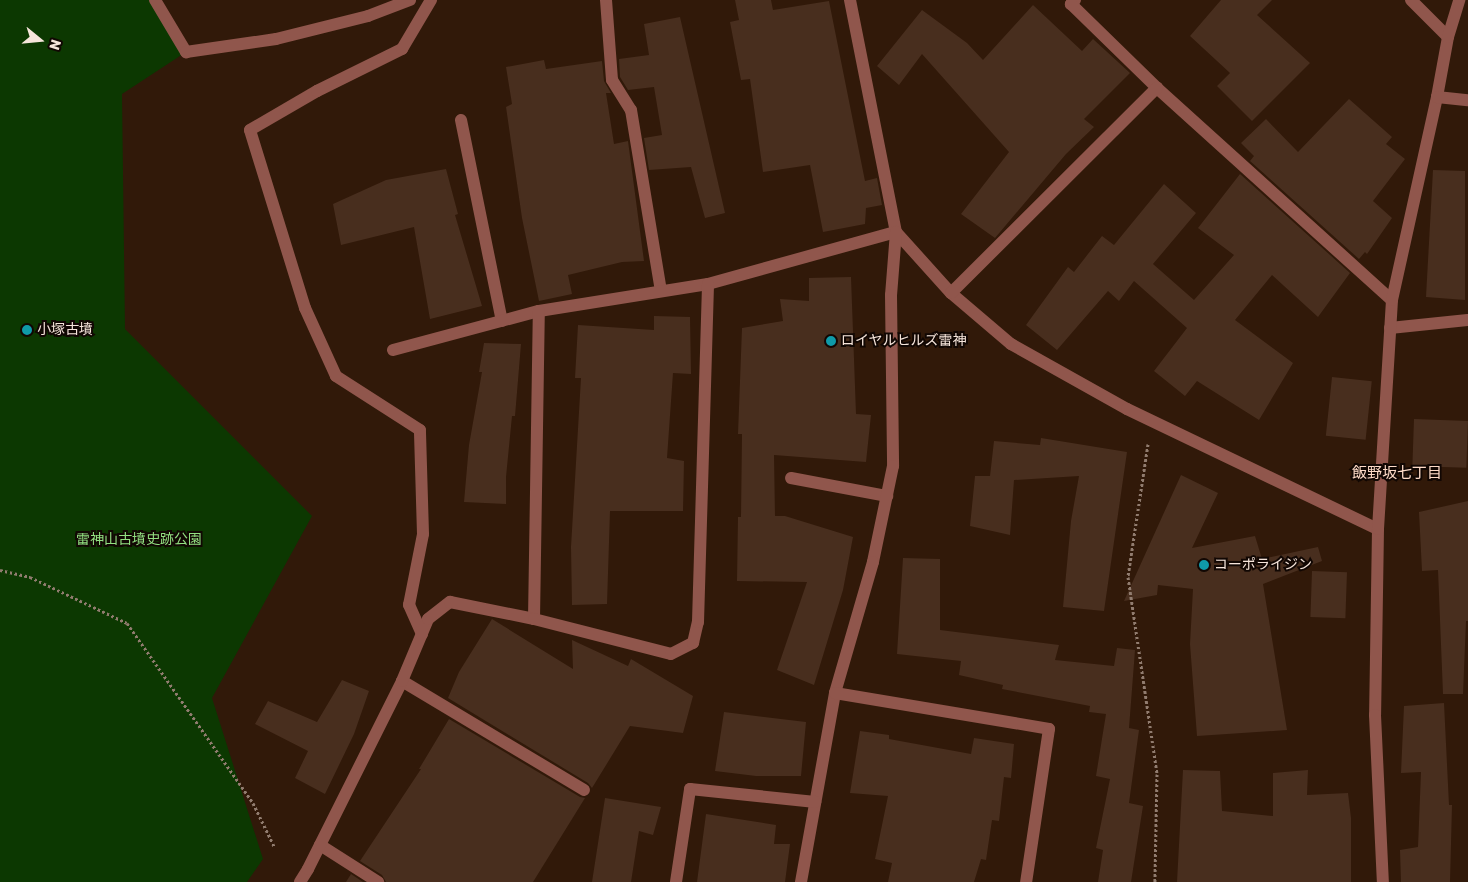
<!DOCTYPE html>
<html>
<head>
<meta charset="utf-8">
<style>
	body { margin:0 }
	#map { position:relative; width:1468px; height:882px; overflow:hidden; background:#311909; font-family:Rubik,"Noto Sans JP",sans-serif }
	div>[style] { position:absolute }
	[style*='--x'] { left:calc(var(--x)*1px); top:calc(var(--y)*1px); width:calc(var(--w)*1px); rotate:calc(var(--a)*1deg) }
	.green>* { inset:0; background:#0c3801 }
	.building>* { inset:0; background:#482e1e; transform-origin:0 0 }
	.path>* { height:3px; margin-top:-1.5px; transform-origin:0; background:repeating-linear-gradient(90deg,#917c6f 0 2.5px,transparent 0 5px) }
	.service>* { height:12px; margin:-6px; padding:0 6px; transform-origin:6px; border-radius:6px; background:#90564c }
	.minor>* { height:12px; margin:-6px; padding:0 6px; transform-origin:6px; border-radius:6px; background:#90564c }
	.tertiary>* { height:12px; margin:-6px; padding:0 6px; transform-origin:6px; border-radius:6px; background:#90564c }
	.dots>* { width:14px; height:14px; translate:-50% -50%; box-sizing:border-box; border:2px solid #110703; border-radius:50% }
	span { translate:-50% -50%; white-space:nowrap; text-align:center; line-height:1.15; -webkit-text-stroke:4px #110703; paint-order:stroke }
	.poi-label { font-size:14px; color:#f6e5db }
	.left { translate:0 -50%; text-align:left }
	.park-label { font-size:14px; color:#92df81 }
	.neighbourhood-label { font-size:15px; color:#fddac7 }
	.north { position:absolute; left:15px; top:15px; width:50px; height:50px; -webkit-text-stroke:4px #110703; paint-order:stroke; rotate:107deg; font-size:14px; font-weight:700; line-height:20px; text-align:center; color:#f6e5db }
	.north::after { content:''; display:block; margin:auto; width:18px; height:22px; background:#f6e5db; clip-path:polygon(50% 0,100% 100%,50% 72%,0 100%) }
</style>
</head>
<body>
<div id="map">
	<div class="green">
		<div style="clip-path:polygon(0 0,156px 0,186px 52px,122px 94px,125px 329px,312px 516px,212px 698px,263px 859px,247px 882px,0 882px)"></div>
	</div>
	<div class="building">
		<div style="clip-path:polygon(735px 0,771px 0,773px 10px,829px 1px,865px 181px,877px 178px,882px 205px,866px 208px,865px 224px,823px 232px,810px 165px,763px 172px,750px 79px,741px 80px,730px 22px,739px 20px)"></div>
		<div style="clip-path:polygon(1221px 0,1272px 0,1257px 15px,1310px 63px,1252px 121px,1217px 86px,1230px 73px,1190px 36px)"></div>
		<div style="clip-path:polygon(1033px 5px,1082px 51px,1093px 39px,1130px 73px,1084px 119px,1094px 127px,1066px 154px,995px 238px,961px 214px,1009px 152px,922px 54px,899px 85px,877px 66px,922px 10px,967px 43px,983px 60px)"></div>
		<div style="clip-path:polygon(680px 17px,725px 213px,705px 218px,691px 167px,649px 170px,644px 138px,662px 135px,654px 87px,628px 90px,620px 77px,619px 59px,649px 55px,644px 24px)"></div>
		<div style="clip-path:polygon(544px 60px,546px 69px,602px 61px,604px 81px,611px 93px,606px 93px,614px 144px,628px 141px,644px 261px,622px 262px,568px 275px,572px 294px,539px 301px,522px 218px,506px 107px,512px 104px,506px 67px)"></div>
		<div style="clip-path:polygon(1349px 99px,1392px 137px,1386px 144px,1405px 159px,1373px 201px,1392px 218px,1367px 254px,1365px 252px,1359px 259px,1250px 161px,1254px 156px,1241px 143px,1266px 119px,1298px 152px)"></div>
		<div style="clip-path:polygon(446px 169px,458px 214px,455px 215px,482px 306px,430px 319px,414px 227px,341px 245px,333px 204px,386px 180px)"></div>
		<div style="clip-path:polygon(1433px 170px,1465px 171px,1465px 300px,1426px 297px)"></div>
		<div style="clip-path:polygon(1240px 174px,1350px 273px,1318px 317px,1272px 275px,1235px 320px,1293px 363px,1259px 420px,1197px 381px,1185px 396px,1154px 371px,1187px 328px,1134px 281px,1119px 301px,1108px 291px,1057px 350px,1026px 325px,1068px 267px,1074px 272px,1102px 236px,1114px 245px,1164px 184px,1196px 213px,1153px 264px,1194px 300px,1234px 255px,1198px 228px)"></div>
		<div style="clip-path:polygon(851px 277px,856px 414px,871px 415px,866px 462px,774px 455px,775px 516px,785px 516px,853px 537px,843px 590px,814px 685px,777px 670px,807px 582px,737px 581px,738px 517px,741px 517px,742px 434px,738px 434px,742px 328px,783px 321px,780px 299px,809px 301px,809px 278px)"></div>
		<div style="clip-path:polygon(654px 316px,690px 317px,691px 374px,673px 373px,667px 458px,684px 461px,683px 511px,610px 511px,607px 604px,572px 605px,571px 547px,581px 378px,575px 378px,578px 325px,654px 330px)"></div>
		<div style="clip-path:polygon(484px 343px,521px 344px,515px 416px,512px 416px,506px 477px,506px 504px,464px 502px,469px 445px,482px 372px,479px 372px)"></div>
		<div style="left:1332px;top:377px;width:40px;height:59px;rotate:6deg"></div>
		<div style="left:1414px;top:419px;width:54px;height:47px;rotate:2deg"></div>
		<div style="clip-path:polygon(1041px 438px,1127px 452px,1104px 611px,1063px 607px,1071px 521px,1079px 476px,1014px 480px,1010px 535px,970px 526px,975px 476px,990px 476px,994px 441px,1040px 445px)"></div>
		<div style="clip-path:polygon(1181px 475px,1218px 493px,1192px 548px,1255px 536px,1262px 559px,1318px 547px,1322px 561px,1263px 584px,1287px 730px,1197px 736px,1190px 644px,1193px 589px,1158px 585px,1157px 595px,1124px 601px)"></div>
		<div style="clip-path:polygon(1468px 501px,1468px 621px,1466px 621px,1463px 694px,1443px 694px,1438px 570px,1422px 571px,1419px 512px)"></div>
		<div style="clip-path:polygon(903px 558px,940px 559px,940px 630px,1059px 645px,1055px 660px,1114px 666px,1117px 648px,1135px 650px,1129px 728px,1139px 730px,1129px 803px,1143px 806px,1131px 882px,1098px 882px,1103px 850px,1096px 848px,1110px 779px,1096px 776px,1106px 714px,1089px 712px,1090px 706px,1002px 689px,1003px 685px,959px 675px,961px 661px,897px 654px)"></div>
		<div style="left:1312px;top:571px;width:35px;height:46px;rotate:2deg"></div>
		<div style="clip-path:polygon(492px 619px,573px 669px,572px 640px,628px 666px,631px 659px,693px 696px,683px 733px,630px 726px,592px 788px,588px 783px,448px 698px,459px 672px)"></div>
		<div style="clip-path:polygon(342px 680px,369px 691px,354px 734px,325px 794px,295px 778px,308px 751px,255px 724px,268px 701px,317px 722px)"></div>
		<div style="clip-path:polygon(1444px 703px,1449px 805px,1452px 805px,1450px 882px,1401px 882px,1400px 850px,1418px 847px,1421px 772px,1401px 773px,1404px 706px)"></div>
		<div style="clip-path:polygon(724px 712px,806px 722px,801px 776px,756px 776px,715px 771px)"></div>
		<div style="clip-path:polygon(449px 719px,580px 797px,585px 798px,533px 882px,386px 882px,382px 875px,360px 861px,421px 769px,419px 769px)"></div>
		<div style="clip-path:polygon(860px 731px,889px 735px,889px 739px,971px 754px,974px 738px,1014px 744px,1011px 778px,1004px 777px,999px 821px,992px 820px,986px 860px,981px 859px,974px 882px,888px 882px,892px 863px,875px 859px,888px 796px,850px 793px)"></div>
		<div style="clip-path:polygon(1183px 770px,1220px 771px,1222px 811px,1273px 816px,1273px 773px,1308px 770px,1307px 795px,1348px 793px,1351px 818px,1351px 882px,1177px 882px)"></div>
		<div style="clip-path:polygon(605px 798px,661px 807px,653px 835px,639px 831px,631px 882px,592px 882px)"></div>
		<div style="clip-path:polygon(706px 814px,776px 825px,774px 844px,790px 844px,785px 882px,697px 882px)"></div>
		<div style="clip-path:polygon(351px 874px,363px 882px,346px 882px)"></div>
	</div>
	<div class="path">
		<div style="--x:1148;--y:444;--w:134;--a:98.6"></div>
		<div style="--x:1128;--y:577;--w:199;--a:81.6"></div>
		<div style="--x:1157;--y:774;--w:108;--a:91.1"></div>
		<div style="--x:0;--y:570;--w:31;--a:13"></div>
		<div style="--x:30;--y:577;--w:107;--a:25.4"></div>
		<div style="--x:127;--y:623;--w:220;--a:55"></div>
		<div style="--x:253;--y:803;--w:48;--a:64"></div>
	</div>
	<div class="service">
		<div style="--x:791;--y:478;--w:98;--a:10.6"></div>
		<div style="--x:422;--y:634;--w:32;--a:-114"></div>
		<div style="--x:409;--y:605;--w:72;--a:-78.8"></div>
		<div style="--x:423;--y:534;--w:104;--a:-91.7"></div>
		<div style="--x:420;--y:430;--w:100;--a:-147.3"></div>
		<div style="--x:336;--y:376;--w:75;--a:-114.5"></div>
		<div style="--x:305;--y:308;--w:186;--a:-107.2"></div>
		<div style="--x:250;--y:130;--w:78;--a:-30.2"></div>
		<div style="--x:317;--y:91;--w:95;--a:-26.3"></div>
		<div style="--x:402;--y:49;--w:57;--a:-59.4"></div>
	</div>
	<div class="minor">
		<div style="--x:155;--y:0;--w:61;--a:59.2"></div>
		<div style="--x:186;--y:52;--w:91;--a:-8.2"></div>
		<div style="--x:276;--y:39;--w:95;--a:-14"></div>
		<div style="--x:368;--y:16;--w:45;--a:-20.9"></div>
		<div style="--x:606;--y:0;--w:80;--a:85.7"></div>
		<div style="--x:612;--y:80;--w:36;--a:58"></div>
		<div style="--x:631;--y:110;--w:183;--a:80.6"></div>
		<div style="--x:850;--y:0;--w:237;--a:78.8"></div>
		<div style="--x:896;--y:232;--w:82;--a:48"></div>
		<div style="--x:951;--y:293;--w:79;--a:40.4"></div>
		<div style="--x:1011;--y:344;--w:133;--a:29.3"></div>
		<div style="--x:1127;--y:409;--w:278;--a:25.6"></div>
		<div style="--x:1378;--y:529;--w:186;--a:90.9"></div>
		<div style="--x:1375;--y:715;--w:167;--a:87.3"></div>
		<div style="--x:1075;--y:0;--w:6;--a:135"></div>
		<div style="--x:1071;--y:4;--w:120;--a:44.3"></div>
		<div style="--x:1157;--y:88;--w:316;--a:42.1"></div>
		<div style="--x:1411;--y:0;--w:52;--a:45"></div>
		<div style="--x:461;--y:120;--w:205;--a:78.5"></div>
		<div style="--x:951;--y:293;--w:291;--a:-44.9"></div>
		<div style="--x:1390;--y:328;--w:78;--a:-5.9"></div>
		<div style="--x:393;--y:350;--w:151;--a:-15"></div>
		<div style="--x:539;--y:311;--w:171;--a:-9.1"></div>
		<div style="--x:708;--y:284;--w:195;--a:-15.5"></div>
		<div style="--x:896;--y:232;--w:63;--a:94.5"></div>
		<div style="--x:891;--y:295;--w:171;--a:89.3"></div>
		<div style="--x:893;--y:466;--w:98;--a:101.8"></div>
		<div style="--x:873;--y:562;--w:136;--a:106.2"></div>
		<div style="--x:835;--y:693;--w:192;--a:100.2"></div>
		<div style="--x:1378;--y:529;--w:229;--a:-86.5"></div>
		<div style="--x:1392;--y:300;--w:208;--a:-77.5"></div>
		<div style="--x:1437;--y:97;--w:61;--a:-79.6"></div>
		<div style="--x:1448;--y:37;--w:39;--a:-73"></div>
		<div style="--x:534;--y:619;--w:308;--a:-89.1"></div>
		<div style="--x:402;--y:681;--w:212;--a:30.9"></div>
		<div style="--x:835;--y:693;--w:217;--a:9.5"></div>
		<div style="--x:1049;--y:729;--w:155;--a:98.5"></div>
		<div style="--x:320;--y:845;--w:69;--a:32.5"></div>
		<div style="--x:300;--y:882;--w:15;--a:-58"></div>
		<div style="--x:308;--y:869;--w:210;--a:-63.4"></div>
		<div style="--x:402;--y:681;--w:67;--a:-67.2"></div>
		<div style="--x:428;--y:619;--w:28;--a:-38"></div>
		<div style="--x:450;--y:602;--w:86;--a:11.4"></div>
		<div style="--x:534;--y:619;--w:141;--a:14.3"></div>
		<div style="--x:671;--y:654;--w:25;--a:-27"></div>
		<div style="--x:693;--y:643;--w:22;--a:-77"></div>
		<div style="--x:698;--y:622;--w:338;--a:-88.3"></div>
		<div style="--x:676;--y:882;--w:94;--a:-81.4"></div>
		<div style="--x:690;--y:789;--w:126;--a:5.9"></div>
	</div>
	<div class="tertiary">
		<div style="--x:1437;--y:97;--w:31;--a:6"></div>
	</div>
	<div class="dots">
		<div style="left:27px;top:330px;background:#0f9aa8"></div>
		<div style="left:831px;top:341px;background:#0f9aa8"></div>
		<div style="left:1204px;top:565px;background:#0f9aa8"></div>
	</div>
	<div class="poi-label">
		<span class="left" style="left:37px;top:330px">小塚古墳</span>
		<span class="left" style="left:841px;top:341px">ロイヤルヒルズ雷神</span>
		<span class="left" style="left:1214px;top:565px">コーポライジン</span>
	</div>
	<div class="park-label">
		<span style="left:139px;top:540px">雷神山古墳史跡公園</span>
	</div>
	<div class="neighbourhood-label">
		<span style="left:1397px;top:474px">飯野坂七丁目</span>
	</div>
	<div class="north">N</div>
</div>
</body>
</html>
